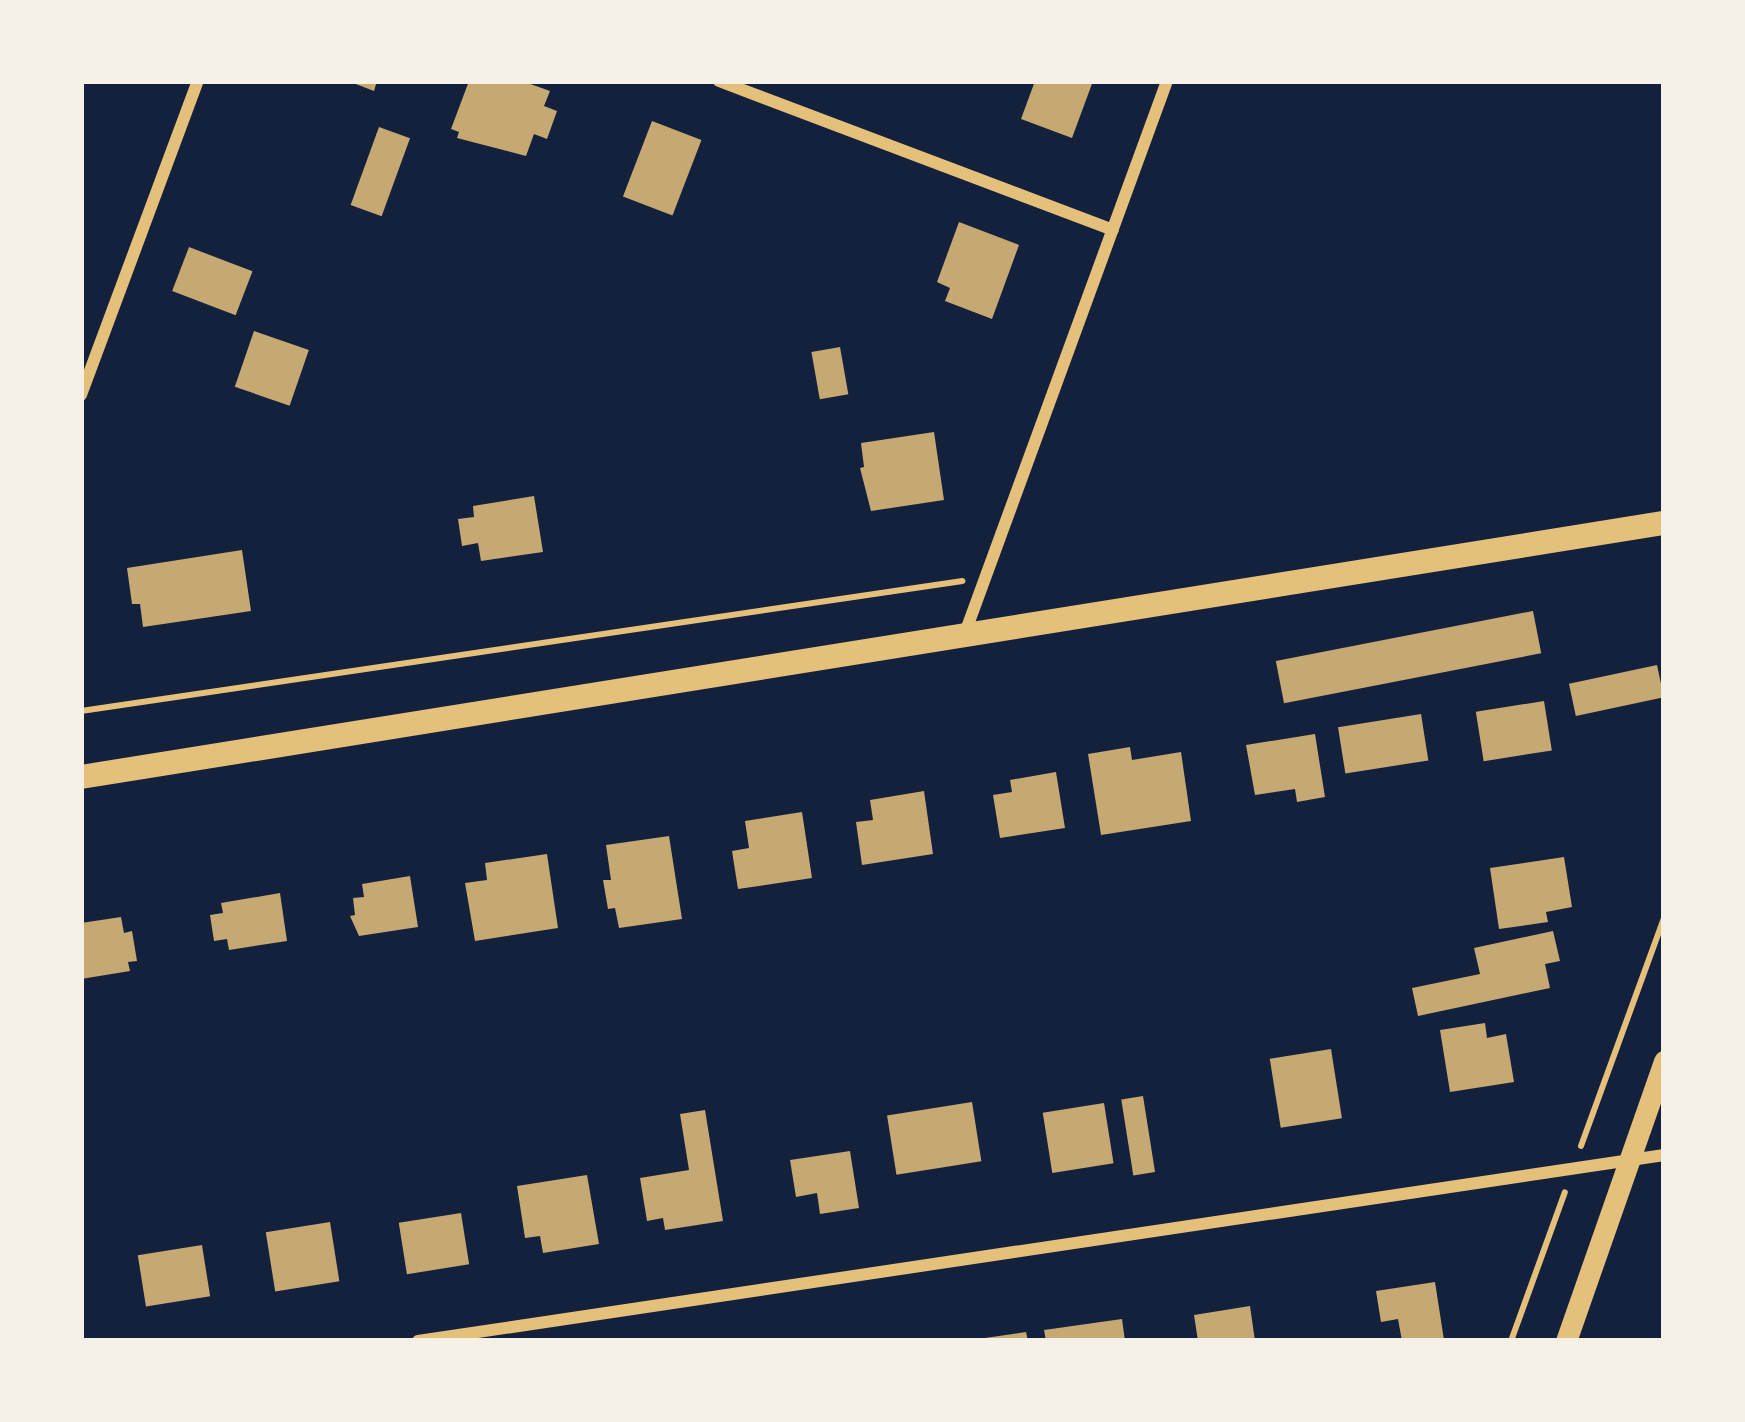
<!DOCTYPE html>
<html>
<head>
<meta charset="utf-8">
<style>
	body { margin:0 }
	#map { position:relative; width:1745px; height:1422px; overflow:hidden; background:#14213d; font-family:Overpass,sans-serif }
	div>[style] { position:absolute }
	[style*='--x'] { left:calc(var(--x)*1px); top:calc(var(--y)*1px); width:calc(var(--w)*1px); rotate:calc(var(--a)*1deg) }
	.building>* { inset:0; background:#c6a872; transform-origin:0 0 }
	.path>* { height:6px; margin:-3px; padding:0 3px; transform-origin:3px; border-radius:3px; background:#e5c07b }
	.minor>* { height:12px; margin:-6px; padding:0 6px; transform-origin:6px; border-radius:6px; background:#e5c07b }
	.tertiary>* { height:21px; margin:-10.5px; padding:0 10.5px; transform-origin:10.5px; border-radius:10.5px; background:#e5c07b }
	.secondary>* { height:24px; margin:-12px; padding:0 12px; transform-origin:12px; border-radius:12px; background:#e5c07b }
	span { translate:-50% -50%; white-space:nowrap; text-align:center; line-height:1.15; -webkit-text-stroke:9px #f6f1e7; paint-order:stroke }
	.frame { position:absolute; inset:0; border:84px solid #f6f1e7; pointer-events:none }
</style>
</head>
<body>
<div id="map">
	<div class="building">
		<div style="clip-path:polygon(348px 81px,377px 81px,374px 91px)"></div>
		<div style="clip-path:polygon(469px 81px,522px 81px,550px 91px,544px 106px,557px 111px,547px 139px,534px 134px,526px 156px,457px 138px,459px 132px,451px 129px)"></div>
		<div style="clip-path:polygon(1035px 81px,1093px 81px,1072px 138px,1021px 119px)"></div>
		<div style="left:652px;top:121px;width:53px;height:81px;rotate:21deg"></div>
		<div style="left:379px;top:127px;width:33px;height:83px;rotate:20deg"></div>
		<div style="clip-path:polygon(959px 222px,1019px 245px,992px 319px,945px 301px,950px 288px,937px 282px)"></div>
		<div style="left:189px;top:247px;width:68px;height:47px;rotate:21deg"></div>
		<div style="left:254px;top:331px;width:58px;height:59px;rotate:19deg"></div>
		<div style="left:840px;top:347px;width:48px;height:29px;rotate:80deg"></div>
		<div style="clip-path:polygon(934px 432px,944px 500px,871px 511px,860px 468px,864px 467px,861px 443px)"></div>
		<div style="clip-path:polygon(534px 496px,543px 552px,481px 561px,478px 543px,462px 546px,458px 519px,474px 517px,473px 506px)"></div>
		<div style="clip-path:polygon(242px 550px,251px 611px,143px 627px,140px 604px,132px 604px,127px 568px)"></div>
		<div style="left:1533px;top:611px;width:43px;height:262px;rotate:79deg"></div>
		<div style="left:1657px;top:665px;width:33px;height:90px;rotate:78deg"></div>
		<div style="left:1544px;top:701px;width:50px;height:69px;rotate:81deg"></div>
		<div style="left:1421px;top:714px;width:47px;height:84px;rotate:81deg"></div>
		<div style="clip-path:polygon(1315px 734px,1325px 797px,1297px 802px,1295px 789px,1255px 795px,1246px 745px)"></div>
		<div style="clip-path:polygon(1130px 747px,1132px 760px,1181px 752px,1191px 821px,1101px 835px,1088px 754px)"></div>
		<div style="clip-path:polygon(1056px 772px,1065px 828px,1000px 838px,993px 795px,1012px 792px,1010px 780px)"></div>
		<div style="clip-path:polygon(924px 791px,933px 854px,862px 865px,856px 822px,873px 820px,870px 800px)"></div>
		<div style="clip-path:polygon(802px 812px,812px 878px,738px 889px,732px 851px,749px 848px,745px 821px)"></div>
		<div style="clip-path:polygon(669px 836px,682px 919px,619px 928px,615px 908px,608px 909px,603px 880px,611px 880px,606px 845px)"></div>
		<div style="clip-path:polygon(547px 854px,558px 928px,475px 941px,465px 883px,487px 880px,485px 863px)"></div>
		<div style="clip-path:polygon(1564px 857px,1572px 907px,1546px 912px,1548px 922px,1499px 929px,1490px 868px)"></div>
		<div style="clip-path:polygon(410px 876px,418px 927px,359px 936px,350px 916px,355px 915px,353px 898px,364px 897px,362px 884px)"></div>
		<div style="clip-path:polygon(280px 893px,287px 941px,229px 950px,227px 939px,214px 941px,210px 915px,223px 913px,221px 903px)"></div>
		<div style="clip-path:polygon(121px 917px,124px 933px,132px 931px,137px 961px,128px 962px,130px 971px,81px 979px,81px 923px)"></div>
		<div style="clip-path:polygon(1553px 931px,1560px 961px,1545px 964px,1550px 988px,1418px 1016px,1412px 988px,1480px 974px,1474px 948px)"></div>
		<div style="clip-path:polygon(1485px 1023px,1487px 1038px,1506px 1034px,1514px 1082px,1450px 1092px,1440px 1030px)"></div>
		<div style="left:1331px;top:1049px;width:70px;height:62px;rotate:81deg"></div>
		<div style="left:1143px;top:1096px;width:77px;height:22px;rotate:81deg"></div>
		<div style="left:972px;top:1102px;width:60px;height:86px;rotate:81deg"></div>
		<div style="left:1104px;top:1103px;width:61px;height:62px;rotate:81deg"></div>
		<div style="clip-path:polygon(705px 1110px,723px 1221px,665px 1230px,663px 1218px,647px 1221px,640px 1178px,689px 1170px,680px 1114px)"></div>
		<div style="clip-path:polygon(850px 1151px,859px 1208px,820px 1214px,817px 1193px,796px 1197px,790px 1160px)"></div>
		<div style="clip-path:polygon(587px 1175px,599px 1244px,543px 1253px,540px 1236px,525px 1238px,517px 1186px)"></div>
		<div style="left:461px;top:1213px;width:52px;height:63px;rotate:81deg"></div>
		<div style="left:330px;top:1222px;width:60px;height:65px;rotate:81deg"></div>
		<div style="left:202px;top:1245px;width:52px;height:65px;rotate:81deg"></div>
		<div style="clip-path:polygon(1435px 1282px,1444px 1340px,1402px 1341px,1398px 1319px,1381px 1322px,1376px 1291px)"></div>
		<div style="clip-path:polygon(1250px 1306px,1255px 1341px,1198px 1341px,1194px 1315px)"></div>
		<div style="clip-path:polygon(1122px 1319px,1125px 1341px,1046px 1341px,1044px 1330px)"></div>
		<div style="clip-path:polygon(1026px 1332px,1028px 1341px,985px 1341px,985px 1338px)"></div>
	</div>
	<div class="path">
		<div style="--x:81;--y:711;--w:891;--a:-8.39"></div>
		<div style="--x:1581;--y:1146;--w:243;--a:-70"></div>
		<div style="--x:1511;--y:1341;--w:158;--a:-70.1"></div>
	</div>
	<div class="minor">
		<div style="--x:719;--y:81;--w:421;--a:20.7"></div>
		<div style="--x:81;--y:395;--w:335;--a:-69.6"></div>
		<div style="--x:965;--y:633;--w:588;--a:-69.9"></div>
		<div style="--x:418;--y:1341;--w:1260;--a:-8.49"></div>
	</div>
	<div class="tertiary">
		<div style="--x:1566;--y:1341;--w:297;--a:-70.7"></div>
	</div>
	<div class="secondary">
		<div style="--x:81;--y:777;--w:1603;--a:-9.12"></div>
	</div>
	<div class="frame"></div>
</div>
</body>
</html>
